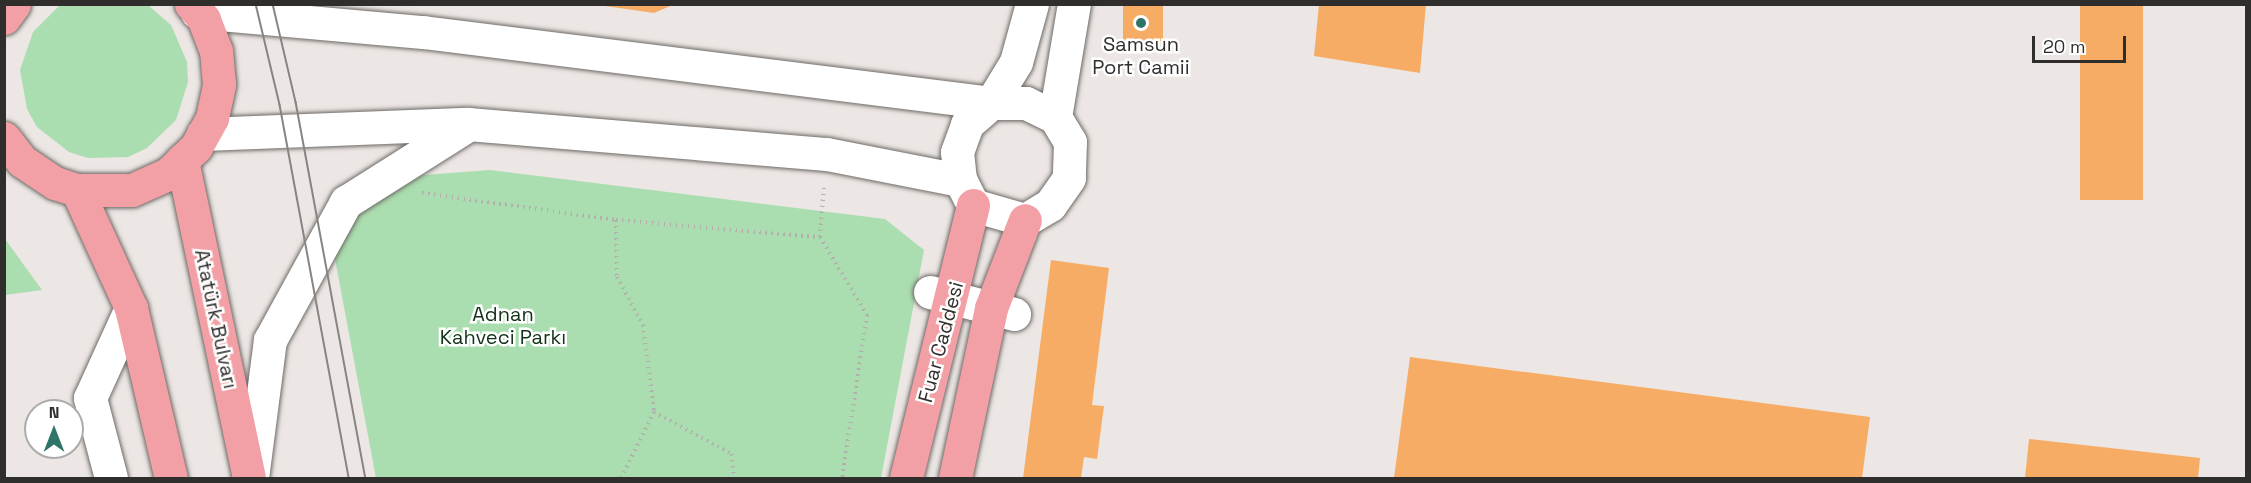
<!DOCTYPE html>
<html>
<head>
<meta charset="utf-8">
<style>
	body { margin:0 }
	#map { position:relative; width:2251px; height:483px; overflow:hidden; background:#ece7e4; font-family:"Space Grotesk",sans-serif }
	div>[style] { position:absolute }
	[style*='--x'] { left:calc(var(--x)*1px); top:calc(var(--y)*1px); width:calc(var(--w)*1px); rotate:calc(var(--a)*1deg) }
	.green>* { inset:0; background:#aaddaf }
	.building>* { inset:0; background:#f7ac66; transform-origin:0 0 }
	.path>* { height:4px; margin-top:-2px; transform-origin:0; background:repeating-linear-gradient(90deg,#b3afad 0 1.5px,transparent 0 6px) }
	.roads { filter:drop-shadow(0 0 2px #6e6a66) drop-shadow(0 0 2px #6e6a66) }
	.minor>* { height:33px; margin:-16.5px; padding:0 16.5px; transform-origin:16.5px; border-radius:16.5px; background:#fff }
	.major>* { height:33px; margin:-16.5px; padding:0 16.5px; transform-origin:16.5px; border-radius:16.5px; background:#f2a0a5 }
	.tram>* { height:1.5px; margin:-0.75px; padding:0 0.75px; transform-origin:0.75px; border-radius:0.75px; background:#878482 }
	.dots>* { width:16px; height:16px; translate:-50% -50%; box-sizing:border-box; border:3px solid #fff; border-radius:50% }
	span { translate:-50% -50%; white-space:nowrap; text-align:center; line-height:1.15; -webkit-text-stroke:5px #fff; paint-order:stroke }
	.poi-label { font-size:20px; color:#302e2d }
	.park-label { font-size:20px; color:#123218 }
	.street-label { font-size:20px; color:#302e2d }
	.frame { position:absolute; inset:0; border:6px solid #302e2d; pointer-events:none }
	.north { position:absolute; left:24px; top:399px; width:60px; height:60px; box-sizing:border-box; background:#fff; border:2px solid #acabab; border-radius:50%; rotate:0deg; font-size:16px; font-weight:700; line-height:24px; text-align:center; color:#302e2d }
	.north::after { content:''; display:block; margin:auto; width:21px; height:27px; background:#2f7469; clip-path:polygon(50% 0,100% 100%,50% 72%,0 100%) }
	.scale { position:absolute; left:2032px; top:36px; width:94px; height:27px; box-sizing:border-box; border:3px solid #302e2d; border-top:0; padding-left:8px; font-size:18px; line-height:21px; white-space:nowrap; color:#302e2d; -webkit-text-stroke:4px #fff; paint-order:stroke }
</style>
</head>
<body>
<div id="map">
	<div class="green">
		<div style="clip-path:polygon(60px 5px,148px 5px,171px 25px,187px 62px,188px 82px,176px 120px,147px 148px,128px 157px,88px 158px,69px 152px,37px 127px,27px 109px,20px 70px,33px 32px)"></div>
		<div style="clip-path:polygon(490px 170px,885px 219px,924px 250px,881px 478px,376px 478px,330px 232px,398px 177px)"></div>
		<div style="clip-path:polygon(4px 239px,5px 239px,42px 290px,5px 295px)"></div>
	</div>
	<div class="building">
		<div style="clip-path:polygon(675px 4px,654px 13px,605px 6px,606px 4px)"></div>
		<div style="clip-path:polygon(1319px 4px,1426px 4px,1420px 73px,1314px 56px)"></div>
		<div style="left:2080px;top:4px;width:63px;height:196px"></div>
		<div style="left:1123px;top:5px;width:40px;height:36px"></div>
		<div style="clip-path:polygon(1051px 260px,1109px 268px,1092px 405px,1104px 406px,1097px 459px,1084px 457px,1081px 478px,1023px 478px)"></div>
		<div style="clip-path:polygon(1410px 357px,1870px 417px,1862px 478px,1394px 478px)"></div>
		<div style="clip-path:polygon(2029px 439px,2200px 458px,2198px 478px,2025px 478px)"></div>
	</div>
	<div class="path">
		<div style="--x:422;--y:193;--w:196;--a:7.9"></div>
		<div style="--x:616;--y:220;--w:205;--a:4.8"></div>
		<div style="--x:820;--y:237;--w:91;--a:58.9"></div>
		<div style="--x:867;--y:315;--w:165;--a:98.7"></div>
		<div style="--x:616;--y:220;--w:57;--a:89"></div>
		<div style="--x:617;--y:277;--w:55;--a:61.6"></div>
		<div style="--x:643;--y:325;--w:88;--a:82.8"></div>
		<div style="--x:654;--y:412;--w:74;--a:116.6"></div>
		<div style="--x:820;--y:237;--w:50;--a:-85.4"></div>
		<div style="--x:654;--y:412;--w:89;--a:28.3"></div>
		<div style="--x:732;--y:454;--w:24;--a:85"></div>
	</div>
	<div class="roads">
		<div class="minor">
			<div style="--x:197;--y:12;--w:227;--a:5.1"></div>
			<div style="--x:423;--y:32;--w:572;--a:7.13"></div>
			<div style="--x:991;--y:103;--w:35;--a:0"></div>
			<div style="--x:1026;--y:103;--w:32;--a:26"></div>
			<div style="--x:1055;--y:117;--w:29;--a:59"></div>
			<div style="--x:1070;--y:142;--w:36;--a:92"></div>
			<div style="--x:1069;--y:178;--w:33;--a:125"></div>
			<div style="--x:1050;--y:205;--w:29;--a:149"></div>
			<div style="--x:1025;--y:220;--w:54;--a:-163.9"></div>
			<div style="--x:973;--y:205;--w:28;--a:-117"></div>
			<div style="--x:960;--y:180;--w:28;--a:-96"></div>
			<div style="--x:957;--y:152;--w:30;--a:-70"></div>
			<div style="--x:967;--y:124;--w:32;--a:-41"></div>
			<div style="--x:991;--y:103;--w:48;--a:-58.6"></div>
			<div style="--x:1016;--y:62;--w:60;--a:-74.6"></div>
			<div style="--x:1055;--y:117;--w:115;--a:-80.5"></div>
			<div style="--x:203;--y:134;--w:265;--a:-2.2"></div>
			<div style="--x:468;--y:124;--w:360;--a:4.8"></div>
			<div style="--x:827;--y:154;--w:136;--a:11.1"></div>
			<div style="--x:930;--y:292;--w:87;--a:14.7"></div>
			<div style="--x:111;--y:478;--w:83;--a:-104.7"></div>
			<div style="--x:90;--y:398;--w:99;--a:-65.5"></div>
			<div style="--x:252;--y:478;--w:139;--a:-82.6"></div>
			<div style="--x:270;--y:340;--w:158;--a:-61.2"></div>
			<div style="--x:346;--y:202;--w:142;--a:-32.3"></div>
		</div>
		<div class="major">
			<div style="--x:4;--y:18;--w:17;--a:-54"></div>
			<div style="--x:4;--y:138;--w:29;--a:52"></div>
			<div style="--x:22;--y:161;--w:40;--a:34"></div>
			<div style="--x:55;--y:183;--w:23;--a:18"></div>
			<div style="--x:77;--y:190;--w:55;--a:0"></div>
			<div style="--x:132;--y:190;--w:39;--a:-24"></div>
			<div style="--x:168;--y:174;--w:39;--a:-44"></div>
			<div style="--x:196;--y:147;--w:33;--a:-61"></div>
			<div style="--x:212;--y:118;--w:35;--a:-78"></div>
			<div style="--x:219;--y:84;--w:33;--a:-95"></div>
			<div style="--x:216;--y:51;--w:34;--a:-111"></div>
			<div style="--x:204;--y:19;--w:20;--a:-131"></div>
			<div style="--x:182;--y:160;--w:325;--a:78.1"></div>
			<div style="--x:77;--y:190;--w:130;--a:65.4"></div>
			<div style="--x:131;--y:308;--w:175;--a:76.8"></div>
			<div style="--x:906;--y:478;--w:281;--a:-76.2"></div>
			<div style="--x:955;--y:478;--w:174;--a:-78"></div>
			<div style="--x:991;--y:308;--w:94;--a:-68.9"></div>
		</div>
	</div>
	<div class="tram">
		<div style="--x:256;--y:4;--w:104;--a:76.6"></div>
		<div style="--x:280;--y:105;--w:379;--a:79.5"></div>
		<div style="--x:273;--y:4;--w:101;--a:76.8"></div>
		<div style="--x:296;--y:102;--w:382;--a:79.5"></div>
	</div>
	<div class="dots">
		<div style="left:1141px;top:23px;background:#2f7469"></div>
	</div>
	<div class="poi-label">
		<span style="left:1141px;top:56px">Samsun<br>Port Camii</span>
	</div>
	<div class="park-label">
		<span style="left:503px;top:326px">Adnan<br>Kahveci Parkı</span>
	</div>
	<div class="street-label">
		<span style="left:216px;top:319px;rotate:78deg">Atatürk Bulvarı</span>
		<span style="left:941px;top:342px;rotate:-75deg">Fuar Caddesi</span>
	</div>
	<div class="frame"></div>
	<div class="north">N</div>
	<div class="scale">20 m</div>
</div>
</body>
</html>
